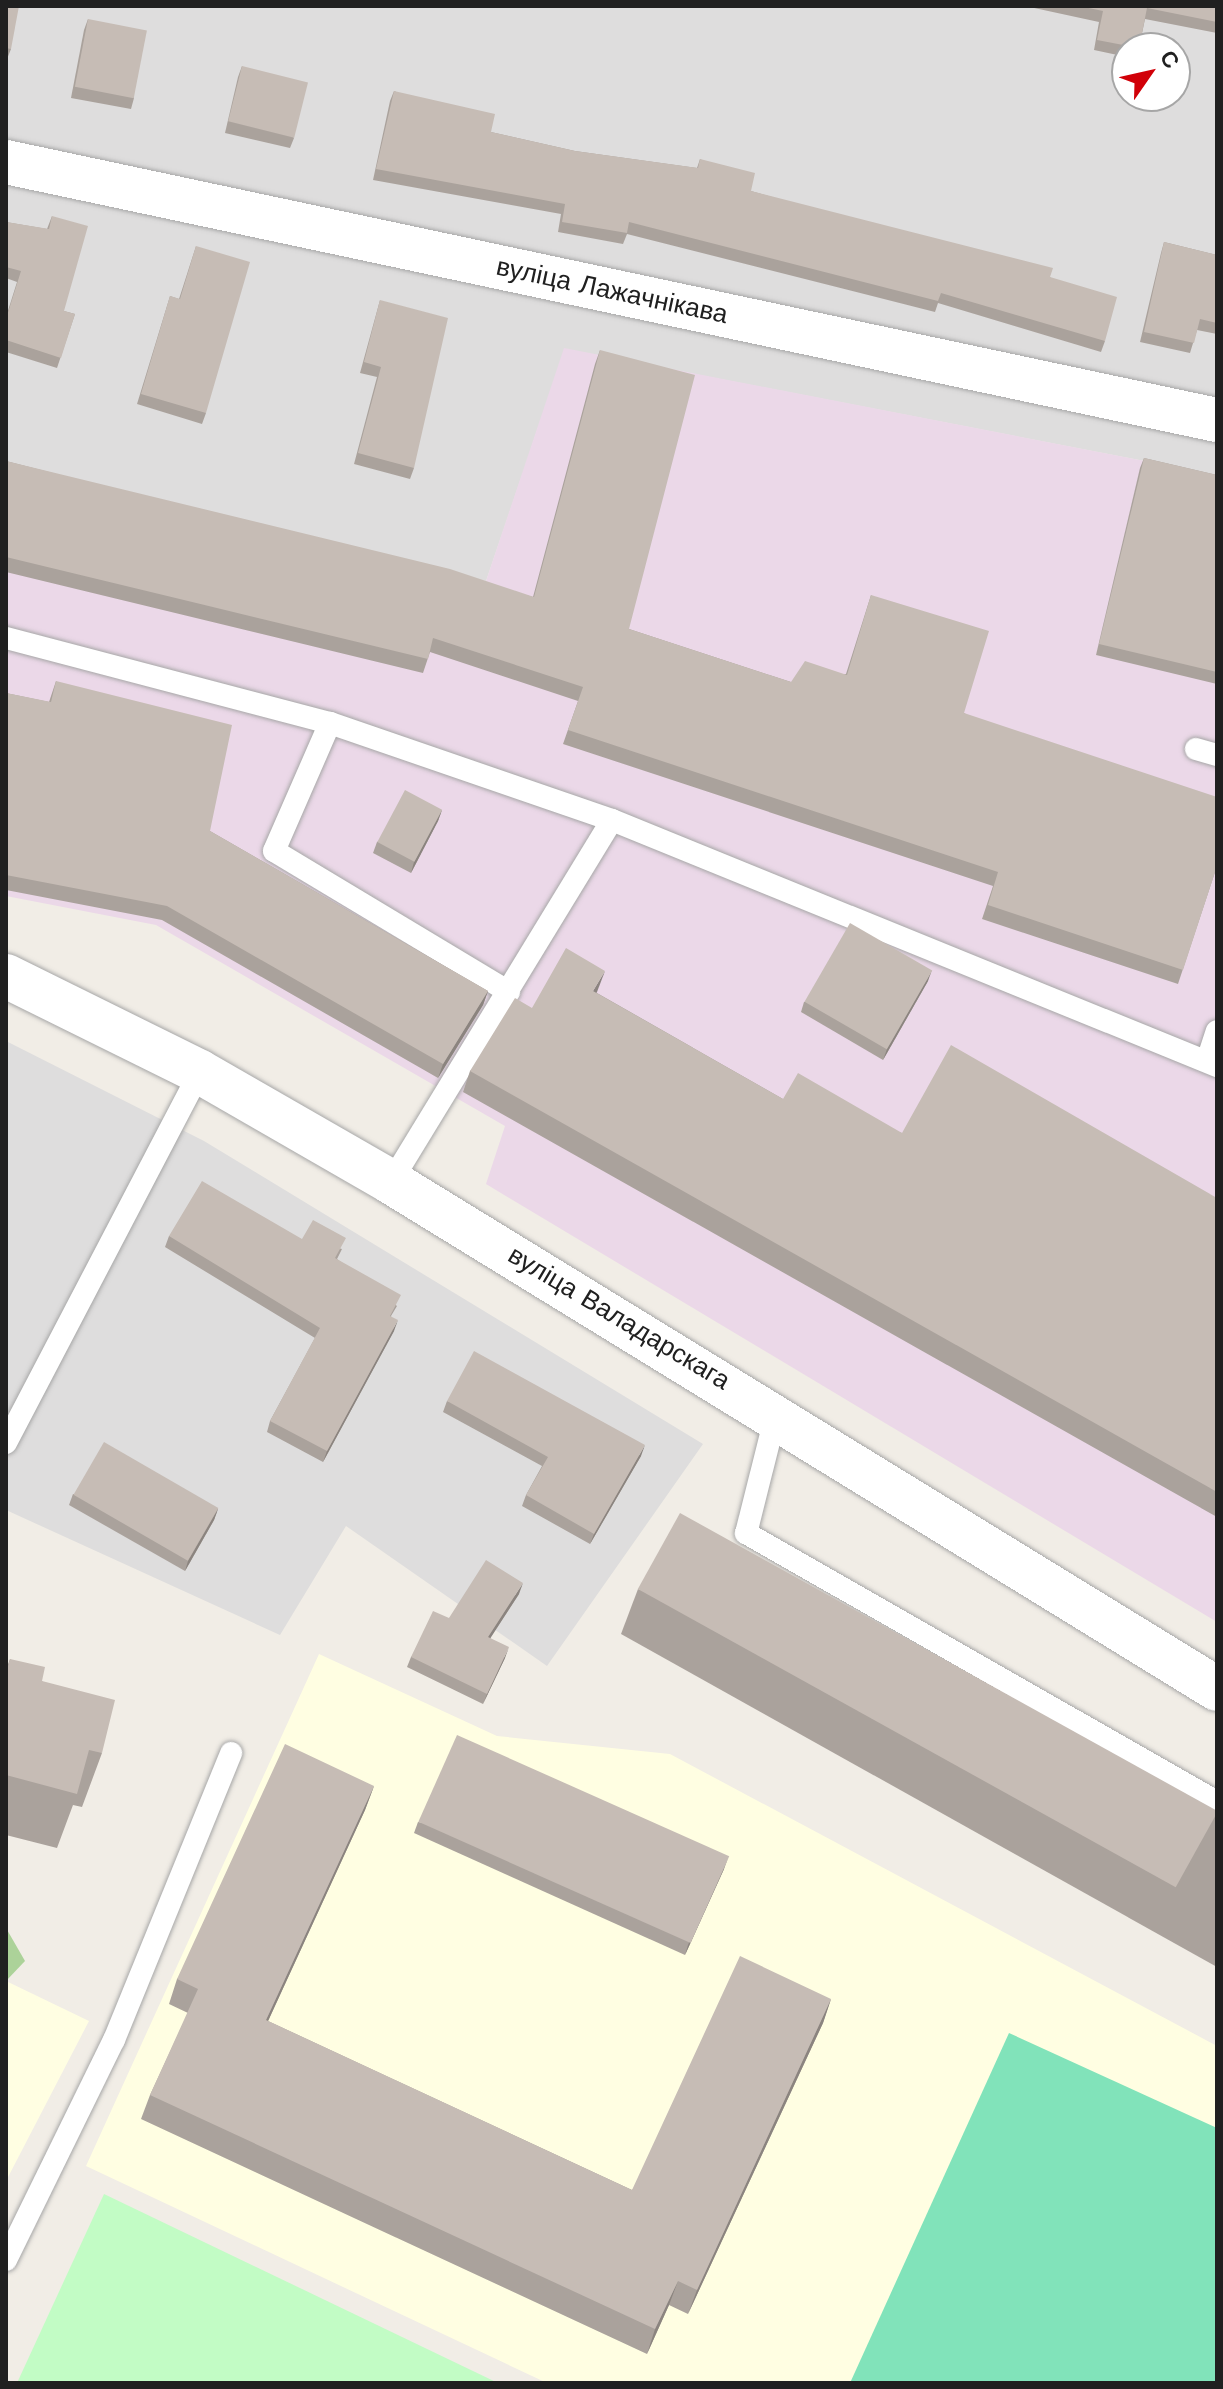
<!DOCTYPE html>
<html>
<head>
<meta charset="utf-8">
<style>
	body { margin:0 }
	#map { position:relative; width:1223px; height:2389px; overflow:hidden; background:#f1ede6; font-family:"Work Sans",sans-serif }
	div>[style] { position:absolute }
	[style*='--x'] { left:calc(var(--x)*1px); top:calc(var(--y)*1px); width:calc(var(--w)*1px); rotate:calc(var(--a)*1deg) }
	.residential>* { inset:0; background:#dedddd }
	.industrial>* { inset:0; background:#ebd8e8 }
	.education>* { inset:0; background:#fffee2 }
	.forest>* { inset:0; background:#acd299 }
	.park>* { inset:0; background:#c2fcc5 }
	.pitch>* { inset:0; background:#81e3ba }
	.roads { filter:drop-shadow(0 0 2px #a7a7a7) drop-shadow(0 0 2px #a7a7a7) }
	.lane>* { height:22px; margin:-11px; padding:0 11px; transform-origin:11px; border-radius:11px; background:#fff }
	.street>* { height:44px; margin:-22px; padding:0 22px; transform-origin:22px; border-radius:22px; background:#fff }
	.wall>* { inset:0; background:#aaa29c }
	.shaded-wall>* { inset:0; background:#8b847f }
	.building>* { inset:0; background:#c6bcb5; transform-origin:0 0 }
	span { translate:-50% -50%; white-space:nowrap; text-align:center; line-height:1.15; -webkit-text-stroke:7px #fff; paint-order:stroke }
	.street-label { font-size:26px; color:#202020 }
	.frame { position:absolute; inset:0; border:8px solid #202020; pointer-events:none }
	.north { position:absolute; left:1111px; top:32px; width:80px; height:80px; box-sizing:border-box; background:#fff; border:2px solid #a6a6a6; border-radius:50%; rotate:56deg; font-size:22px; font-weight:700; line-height:32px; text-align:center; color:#202020 }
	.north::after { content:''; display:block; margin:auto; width:28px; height:36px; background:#d10008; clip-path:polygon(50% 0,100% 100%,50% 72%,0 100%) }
</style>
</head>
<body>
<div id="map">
	<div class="residential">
		<div style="clip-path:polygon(evenodd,6px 6px,1217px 6px,1217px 475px,565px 349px,486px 581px,6px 468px,6px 6px,1127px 48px,1175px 48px,1175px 96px,1127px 96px,1127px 48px)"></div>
		<div style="clip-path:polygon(6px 1041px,204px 1141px,703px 1444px,547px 1666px,346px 1526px,280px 1635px,6px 1510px)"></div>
	</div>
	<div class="industrial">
		<div style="clip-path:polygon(564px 348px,1217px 475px,1217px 1622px,486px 1184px,505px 1126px,156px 925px,6px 896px,6px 468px,486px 581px)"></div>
	</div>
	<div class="education">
		<div style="clip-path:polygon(319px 1654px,497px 1736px,670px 1754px,1217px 2046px,1217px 2383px,547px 2383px,86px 2166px)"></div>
		<div style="clip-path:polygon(6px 1981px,89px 2021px,6px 2181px)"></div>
	</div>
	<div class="forest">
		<div style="clip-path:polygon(6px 1928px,25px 1961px,6px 1981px)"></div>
	</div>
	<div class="park">
		<div style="clip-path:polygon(104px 2194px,498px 2383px,17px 2383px)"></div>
	</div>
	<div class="pitch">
		<div style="clip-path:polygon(1009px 2033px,1217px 2128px,1217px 2383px,850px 2383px)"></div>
	</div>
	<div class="roads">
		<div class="lane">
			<div style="--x:6;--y:638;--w:335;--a:14.7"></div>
			<div style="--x:1196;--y:749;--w:22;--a:16"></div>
			<div style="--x:509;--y:992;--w:274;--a:-149"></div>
			<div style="--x:274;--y:851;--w:140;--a:-66.4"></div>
			<div style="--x:330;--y:723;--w:298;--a:19"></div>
			<div style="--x:612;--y:820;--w:653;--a:22.13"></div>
			<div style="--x:1208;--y:1058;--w:28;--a:-72"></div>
			<div style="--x:391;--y:1182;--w:424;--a:-58.6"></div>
			<div style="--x:776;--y:1414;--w:123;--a:104.1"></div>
			<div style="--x:746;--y:1533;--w:542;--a:29.73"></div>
			<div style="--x:6;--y:1443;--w:419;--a:-62.4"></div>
			<div style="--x:6;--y:2260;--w:245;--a:-63.9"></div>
			<div style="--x:114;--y:2040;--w:310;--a:-67.8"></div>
		</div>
		<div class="street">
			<div style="--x:6;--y:162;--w:1238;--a:12.03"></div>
			<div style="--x:6;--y:976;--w:216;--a:26.3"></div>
			<div style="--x:200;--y:1072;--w:220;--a:29.9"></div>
			<div style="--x:391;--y:1182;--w:969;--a:31.54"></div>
		</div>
	</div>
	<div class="wall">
		<div style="clip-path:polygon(6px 6px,11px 49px,7px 59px,6px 59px)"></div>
		<div style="clip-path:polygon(1025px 6px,1217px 6px,1217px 33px,1145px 19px,1139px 48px,1127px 48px,1127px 57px,1094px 50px,1099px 22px)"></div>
		<div style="clip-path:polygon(88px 19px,134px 98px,131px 109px,71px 98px,84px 30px)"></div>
		<div style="clip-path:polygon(242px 66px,294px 138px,290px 148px,225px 133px,238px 77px)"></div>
		<div style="clip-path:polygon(394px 91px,491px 132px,575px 151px,697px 168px,700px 159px,751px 191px,1050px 277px,1105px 341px,1101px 352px,938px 303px,935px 312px,627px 234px,623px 244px,558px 232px,561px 214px,373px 180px,390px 101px)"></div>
		<div style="clip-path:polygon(52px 216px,64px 311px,75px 314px,57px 368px,6px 352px,6px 317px,17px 282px,6px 278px,6px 222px,47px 229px)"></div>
		<div style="clip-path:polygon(1164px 242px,1217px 255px,1217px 334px,1197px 330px,1190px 353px,1140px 342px,1161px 253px)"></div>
		<div style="clip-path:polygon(196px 246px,206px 413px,202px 424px,137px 404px,170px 296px,179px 299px)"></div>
		<div style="clip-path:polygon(380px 300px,414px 468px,410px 479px,354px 464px,377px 377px,360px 373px)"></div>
		<div style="clip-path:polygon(600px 350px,629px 629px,791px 682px,846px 674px,871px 595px,964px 713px,1217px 866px,1178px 984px,982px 919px,993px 886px,563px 744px,578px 701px,430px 652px,423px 673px,6px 572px,6px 461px,533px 597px,595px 364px)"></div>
		<div style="clip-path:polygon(1144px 458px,1217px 475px,1217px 684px,1096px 655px,1140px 468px)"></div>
		<div style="clip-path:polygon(56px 681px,210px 831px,488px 991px,483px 1005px,438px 1078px,162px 920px,6px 890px,6px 693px,49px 702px)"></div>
		<div style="clip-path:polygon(442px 810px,438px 821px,411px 873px,373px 853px,377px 842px)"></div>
		<div style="clip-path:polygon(928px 981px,883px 1060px,801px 1012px,804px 1002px)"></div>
		<div style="clip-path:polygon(597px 993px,783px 1099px,902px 1133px,1217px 1198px,1217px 1517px,463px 1092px,470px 1071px,532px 1008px)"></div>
		<div style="clip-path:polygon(169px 1236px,302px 1239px,342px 1249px,337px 1259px,397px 1306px,391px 1316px,394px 1331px,323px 1462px,267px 1432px,270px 1421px,315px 1338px,165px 1247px)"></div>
		<div style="clip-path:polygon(447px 1401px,641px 1456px,590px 1544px,522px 1506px,526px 1495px,542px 1466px,443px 1412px)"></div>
		<div style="clip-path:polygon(73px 1494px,218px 1509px,214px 1520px,185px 1571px,69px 1505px)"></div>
		<div style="clip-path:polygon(638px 1589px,1217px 1812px,1217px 1967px,621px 1634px)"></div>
		<div style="clip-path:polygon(519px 1594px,490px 1638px,505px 1658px,483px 1704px,407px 1667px,411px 1657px,449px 1618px)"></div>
		<div style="clip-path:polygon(10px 1659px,42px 1681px,102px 1753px,82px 1807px,73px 1805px,57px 1848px,6px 1835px,6px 1670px)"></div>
		<div style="clip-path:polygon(374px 1786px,365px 1810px,268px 2021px,632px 2190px,831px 1999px,823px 2023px,688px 2314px,669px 2305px,647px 2354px,141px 2119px,150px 2095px,188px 2013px,169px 2004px,177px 1979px)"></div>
		<div style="clip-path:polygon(418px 1822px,724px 1869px,685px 1955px,414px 1833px)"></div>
	</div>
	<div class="shaded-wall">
		<div style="clip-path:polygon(442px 810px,438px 821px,411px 873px,414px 862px)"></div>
		<div style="clip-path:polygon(932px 970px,928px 981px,883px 1060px,887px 1049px)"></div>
		<div style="clip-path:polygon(605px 971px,597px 992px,586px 1012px,593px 991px)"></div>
		<div style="clip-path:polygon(488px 991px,483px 1005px,438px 1078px,443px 1064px)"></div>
		<div style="clip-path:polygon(398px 1320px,394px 1331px,323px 1462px,327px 1451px)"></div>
		<div style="clip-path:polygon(645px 1445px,641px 1456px,590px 1544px,594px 1534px)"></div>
		<div style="clip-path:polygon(218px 1509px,214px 1520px,185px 1571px,188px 1561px)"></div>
		<div style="clip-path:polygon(523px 1583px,519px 1594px,484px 1648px,488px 1637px)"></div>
		<div style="clip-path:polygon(509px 1647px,505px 1658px,483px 1704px,487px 1694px)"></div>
		<div style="clip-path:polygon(374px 1786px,365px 1810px,257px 2045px,266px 2020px)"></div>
		<div style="clip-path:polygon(728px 1858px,724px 1869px,685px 1955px,688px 1945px)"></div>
		<div style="clip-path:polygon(831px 1999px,823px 2023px,688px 2314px,697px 2290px)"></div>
		<div style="clip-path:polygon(678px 2281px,669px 2305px,647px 2354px,655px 2329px)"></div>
	</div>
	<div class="building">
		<div style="clip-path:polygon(6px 6px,19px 6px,11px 49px,6px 48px)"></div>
		<div style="clip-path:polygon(1079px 6px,1217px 6px,1217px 22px,1147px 8px,1139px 48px,1097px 40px,1103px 11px)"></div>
		<div style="left:88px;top:19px;width:60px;height:69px;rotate:11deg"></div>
		<div style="left:242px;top:66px;width:68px;height:57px;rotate:14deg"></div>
		<div style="clip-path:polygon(394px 91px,495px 114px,491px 132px,575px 151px,698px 168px,700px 159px,755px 173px,751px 191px,1053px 268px,1050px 277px,1117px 297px,1105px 341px,941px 293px,938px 301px,629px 222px,627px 233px,562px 222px,565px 204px,376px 169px)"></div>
		<div style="clip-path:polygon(52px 216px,88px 226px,64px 311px,75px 314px,61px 358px,6px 340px,6px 319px,21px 271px,6px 267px,6px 222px,49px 229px)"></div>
		<div style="clip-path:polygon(1164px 242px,1217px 255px,1217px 323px,1200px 319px,1194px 343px,1144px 332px)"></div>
		<div style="clip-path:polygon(196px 246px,250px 262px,206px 413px,141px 394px,170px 296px,180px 299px)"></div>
		<div style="clip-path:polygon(380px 300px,448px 318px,414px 468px,358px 453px,381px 367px,364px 362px)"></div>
		<div style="clip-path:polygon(600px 350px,695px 375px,629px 629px,791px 682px,805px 661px,847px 675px,871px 595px,989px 631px,964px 713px,1217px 797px,1217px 866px,1183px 970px,988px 905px,998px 872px,568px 730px,583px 687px,433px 638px,428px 659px,6px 557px,6px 461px,450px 569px,534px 597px)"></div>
		<div style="clip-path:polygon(1144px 458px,1217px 475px,1217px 672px,1099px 644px)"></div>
		<div style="clip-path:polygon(56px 681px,232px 725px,210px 831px,488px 991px,443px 1064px,167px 906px,6px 875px,6px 693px,51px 702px)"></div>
		<div style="left:405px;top:790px;width:42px;height:59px;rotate:28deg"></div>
		<div style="left:850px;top:923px;width:95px;height:91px;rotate:30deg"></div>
		<div style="clip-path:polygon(566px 948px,605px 971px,593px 991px,783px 1099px,798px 1073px,902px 1133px,951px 1045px,1217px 1198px,1217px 1492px,470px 1071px,515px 998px,532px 1008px)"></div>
		<div style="clip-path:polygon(202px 1181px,302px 1239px,313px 1220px,346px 1238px,335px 1258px,401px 1295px,390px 1316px,398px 1320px,327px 1451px,270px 1421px,320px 1328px,169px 1236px)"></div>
		<div style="clip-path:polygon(474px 1351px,645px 1445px,594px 1534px,526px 1495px,548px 1457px,447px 1401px)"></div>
		<div style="left:104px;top:1442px;width:132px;height:61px;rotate:30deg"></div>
		<div style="left:680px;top:1513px;width:615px;height:87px;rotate:29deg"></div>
		<div style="clip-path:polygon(486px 1560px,523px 1583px,488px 1637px,509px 1647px,487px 1694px,411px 1657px,433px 1611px,449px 1618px)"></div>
		<div style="clip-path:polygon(10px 1659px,45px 1667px,42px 1681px,115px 1700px,102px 1753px,89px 1750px,77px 1794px,6px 1775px,6px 1673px)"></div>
		<div style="left:457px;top:1735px;width:298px;height:95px;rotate:24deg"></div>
		<div style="clip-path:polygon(285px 1744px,374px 1786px,266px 2020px,632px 2190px,740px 1956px,831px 1999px,697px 2290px,678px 2281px,655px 2329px,150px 2095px,198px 1989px,177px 1979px)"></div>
	</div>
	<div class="street-label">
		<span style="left:612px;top:291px;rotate:12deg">вуліца Лажачнікава</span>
		<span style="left:619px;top:1318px;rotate:31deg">вуліца Валадарскага</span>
	</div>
	<div class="frame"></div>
	<div class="north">С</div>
</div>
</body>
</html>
